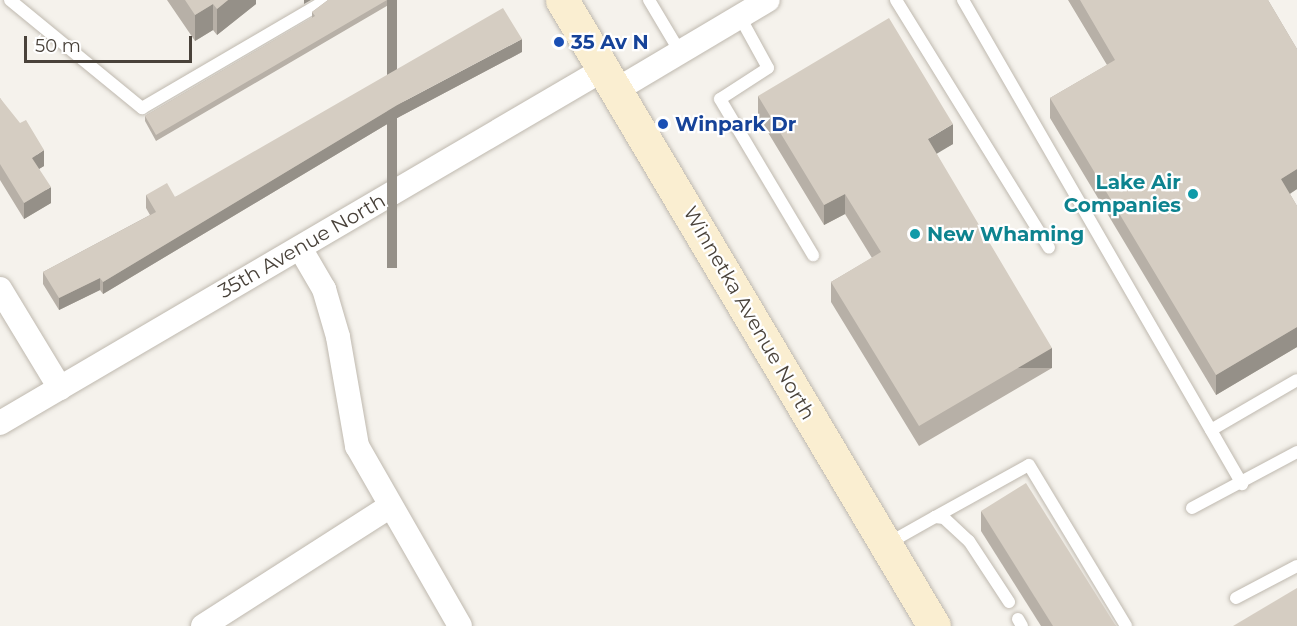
<!DOCTYPE html>
<html>
<head>
<meta charset="utf-8">
<style>
	body { margin:0 }
	#map { position:relative; width:1297px; height:626px; overflow:hidden; background:#f5f2ec; font-family:Montserrat,sans-serif }
	div>[style] { position:absolute }
	[style*='--x'] { left:calc(var(--x)*1px); top:calc(var(--y)*1px); width:calc(var(--w)*1px); rotate:calc(var(--a)*1deg) }
	.roads { filter:drop-shadow(0 0 2px #bfb9af) drop-shadow(0 0 2px #bfb9af) }
	.service>* { height:12px; margin:-6px; padding:0 6px; transform-origin:6px; border-radius:6px; background:#fff }
	.minor>* { height:24px; margin:-12px; padding:0 12px; transform-origin:12px; border-radius:12px; background:#fff }
	.secondary>* { height:33px; margin:-16.5px; padding:0 16.5px; transform-origin:16.5px; border-radius:16.5px; background:#faeed1 }
	.wall>* { inset:0; background:#b7b0a7 }
	.shaded-wall>* { inset:0; background:#959088; transform-origin:0 0 }
	.building>* { inset:0; background:#d5cdc2 }
	.dots>* { width:16px; height:16px; translate:-50% -50%; box-sizing:border-box; border:3px solid #fff; border-radius:50% }
	span { translate:-50% -50%; white-space:nowrap; text-align:center; line-height:1.15; -webkit-text-stroke:4.5px #fff; paint-order:stroke }
	.transit-label { font-size:20px; color:#164399; font-weight:700 }
	.left { translate:0 -50%; text-align:left }
	.culture-label { font-size:20px; color:#0d838f; font-weight:700 }
	.right { translate:-100% -50%; text-align:right }
	.street-label { font-size:20px; color:#49423a }
	.scale { position:absolute; left:24px; top:36px; width:168px; height:27px; box-sizing:border-box; border:3px solid #49423a; border-top:0; padding-left:8px; font-size:18px; line-height:21px; white-space:nowrap; color:#49423a; -webkit-text-stroke:4px #fff; paint-order:stroke }
</style>
</head>
<body>
<div id="map">
	<div class="roads">
		<div class="service">
			<div style="--x:10;--y:0;--w:171;--a:39.3"></div>
			<div style="--x:142;--y:108;--w:214;--a:-30.3"></div>
			<div style="--x:649;--y:0;--w:61;--a:59.2"></div>
			<div style="--x:896;--y:0;--w:291;--a:58.3"></div>
			<div style="--x:963;--y:0;--w:559;--a:60.04"></div>
			<div style="--x:740;--y:17;--w:58;--a:61.2"></div>
			<div style="--x:768;--y:68;--w:57;--a:147.1"></div>
			<div style="--x:720;--y:99;--w:182;--a:59.2"></div>
			<div style="--x:1211;--y:430;--w:99;--a:-30.2"></div>
			<div style="--x:1192;--y:508;--w:119;--a:-28.1"></div>
			<div style="--x:935;--y:517;--w:107;--a:-29"></div>
			<div style="--x:1029;--y:465;--w:188;--a:58.9"></div>
			<div style="--x:887;--y:544;--w:55;--a:-29.4"></div>
			<div style="--x:935;--y:517;--w:9;--a:6"></div>
			<div style="--x:944;--y:518;--w:34;--a:43"></div>
			<div style="--x:969;--y:541;--w:73;--a:56.7"></div>
			<div style="--x:1236;--y:598;--w:69;--a:-27.7"></div>
			<div style="--x:1018;--y:619;--w:8;--a:60"></div>
		</div>
		<div class="minor">
			<div style="--x:618;--y:89;--w:174;--a:-30.7"></div>
			<div style="--x:300;--y:248;--w:48;--a:59.7"></div>
			<div style="--x:324;--y:289;--w:50;--a:73.7"></div>
			<div style="--x:338;--y:337;--w:111;--a:80.1"></div>
			<div style="--x:357;--y:446;--w:207;--a:60.2"></div>
			<div style="--x:0;--y:289;--w:116;--a:58.8"></div>
			<div style="--x:0;--y:423;--w:700;--a:-30.37"></div>
			<div style="--x:203;--y:626;--w:221;--a:-32.6"></div>
		</div>
		<div class="secondary">
			<div style="--x:562;--y:0;--w:728;--a:59.28"></div>
		</div>
	</div>
	<div class="wall">
		<div style="clip-path:polygon(167px 0,256px 0,256px 4px,217px 35px,213px 30px,195px 41px)"></div>
		<div style="clip-path:polygon(328px 0,397px 0,156px 141px,145px 121px,145px 116px,312px 18px,312px 12px)"></div>
		<div style="clip-path:polygon(1068px 0,1268px 0,1297px 49px,1297px 189px,1290px 194px,1297px 206px,1297px 347px,1216px 395px,1050px 118px,1050px 98px,1107px 65px)"></div>
		<div style="clip-path:polygon(522px 52px,399px 117px,103px 294px,100px 290px,59px 310px,43px 284px,43px 272px,150px 215px,146px 208px,146px 195px,175px 197px)"></div>
		<div style="clip-path:polygon(758px 96px,953px 144px,936px 153px,1052px 368px,919px 446px,831px 302px,831px 282px,872px 258px,845px 214px,824px 225px,758px 116px)"></div>
		<div style="clip-path:polygon(0 98px,44px 166px,39px 169px,51px 203px,24px 219px,0 180px)"></div>
		<div style="clip-path:polygon(981px 511px,1116px 626px,1041px 626px,981px 531px)"></div>
	</div>
	<div class="shaded-wall">
		<div style="clip-path:polygon(228px 0,256px 0,256px 4px,217px 35px,217px 9px)"></div>
		<div style="clip-path:polygon(304px 0,311px 0,304px 4px)"></div>
		<div style="left:387px;top:0;width:10px;height:268px"></div>
		<div style="clip-path:polygon(213px 4px,213px 30px,195px 41px,195px 15px)"></div>
		<div style="clip-path:polygon(522px 39px,522px 52px,399px 117px,103px 294px,103px 282px,399px 104px)"></div>
		<div style="clip-path:polygon(953px 124px,953px 144px,928px 159px,928px 139px)"></div>
		<div style="clip-path:polygon(44px 150px,44px 166px,32px 173px,32px 158px)"></div>
		<div style="clip-path:polygon(1297px 169px,1297px 189px,1281px 199px,1281px 179px)"></div>
		<div style="clip-path:polygon(51px 187px,51px 203px,24px 219px,24px 203px)"></div>
		<div style="clip-path:polygon(845px 194px,845px 214px,824px 225px,824px 205px)"></div>
		<div style="clip-path:polygon(100px 278px,100px 290px,59px 310px,59px 298px)"></div>
		<div style="clip-path:polygon(1297px 327px,1297px 347px,1216px 395px,1216px 375px)"></div>
		<div style="left:1052px;top:348px;width:20px;height:154px;rotate:90deg"></div>
	</div>
	<div class="building">
		<div style="clip-path:polygon(185px 0,228px 0,217px 9px,213px 4px,195px 15px)"></div>
		<div style="clip-path:polygon(328px 0,387px 0,156px 135px,145px 116px,315px 16px,312px 12px)"></div>
		<div style="clip-path:polygon(1080px 0,1268px 0,1297px 49px,1297px 169px,1281px 179px,1297px 206px,1297px 327px,1216px 375px,1050px 98px,1115px 60px)"></div>
		<div style="clip-path:polygon(503px 8px,522px 39px,399px 104px,103px 282px,100px 278px,59px 298px,43px 272px,156px 212px,146px 195px,167px 183px,175px 197px)"></div>
		<div style="clip-path:polygon(889px 18px,953px 124px,928px 139px,1052px 348px,919px 426px,831px 282px,881px 252px,845px 194px,824px 205px,758px 96px)"></div>
		<div style="clip-path:polygon(0 98px,20px 123px,26px 120px,44px 150px,32px 158px,51px 187px,24px 203px,0 164px)"></div>
		<div style="clip-path:polygon(1026px 483px,1116px 626px,1053px 626px,981px 511px)"></div>
		<div style="clip-path:polygon(1297px 588px,1297px 626px,1233px 626px)"></div>
	</div>
	<div class="dots">
		<div style="left:559px;top:42px;background:#1a4fb4"></div>
		<div style="left:663px;top:124px;background:#1a4fb4"></div>
		<div style="left:1193px;top:194px;background:#0f9aa8"></div>
		<div style="left:915px;top:234px;background:#0f9aa8"></div>
	</div>
	<div class="transit-label">
		<span class="left" style="left:571px;top:42px">35 Av N</span>
		<span class="left" style="left:675px;top:124px">Winpark Dr</span>
	</div>
	<div class="culture-label">
		<span class="right" style="left:1181px;top:194px">Lake Air<br>Companies</span>
		<span class="left" style="left:927px;top:234px">New Whaming</span>
	</div>
	<div class="street-label">
		<span style="left:302px;top:246px;rotate:-30deg">35th Avenue North</span>
		<span style="left:749px;top:313px;rotate:60deg">Winnetka Avenue North</span>
	</div>
	<div class="scale">50 m</div>
</div>
</body>
</html>
